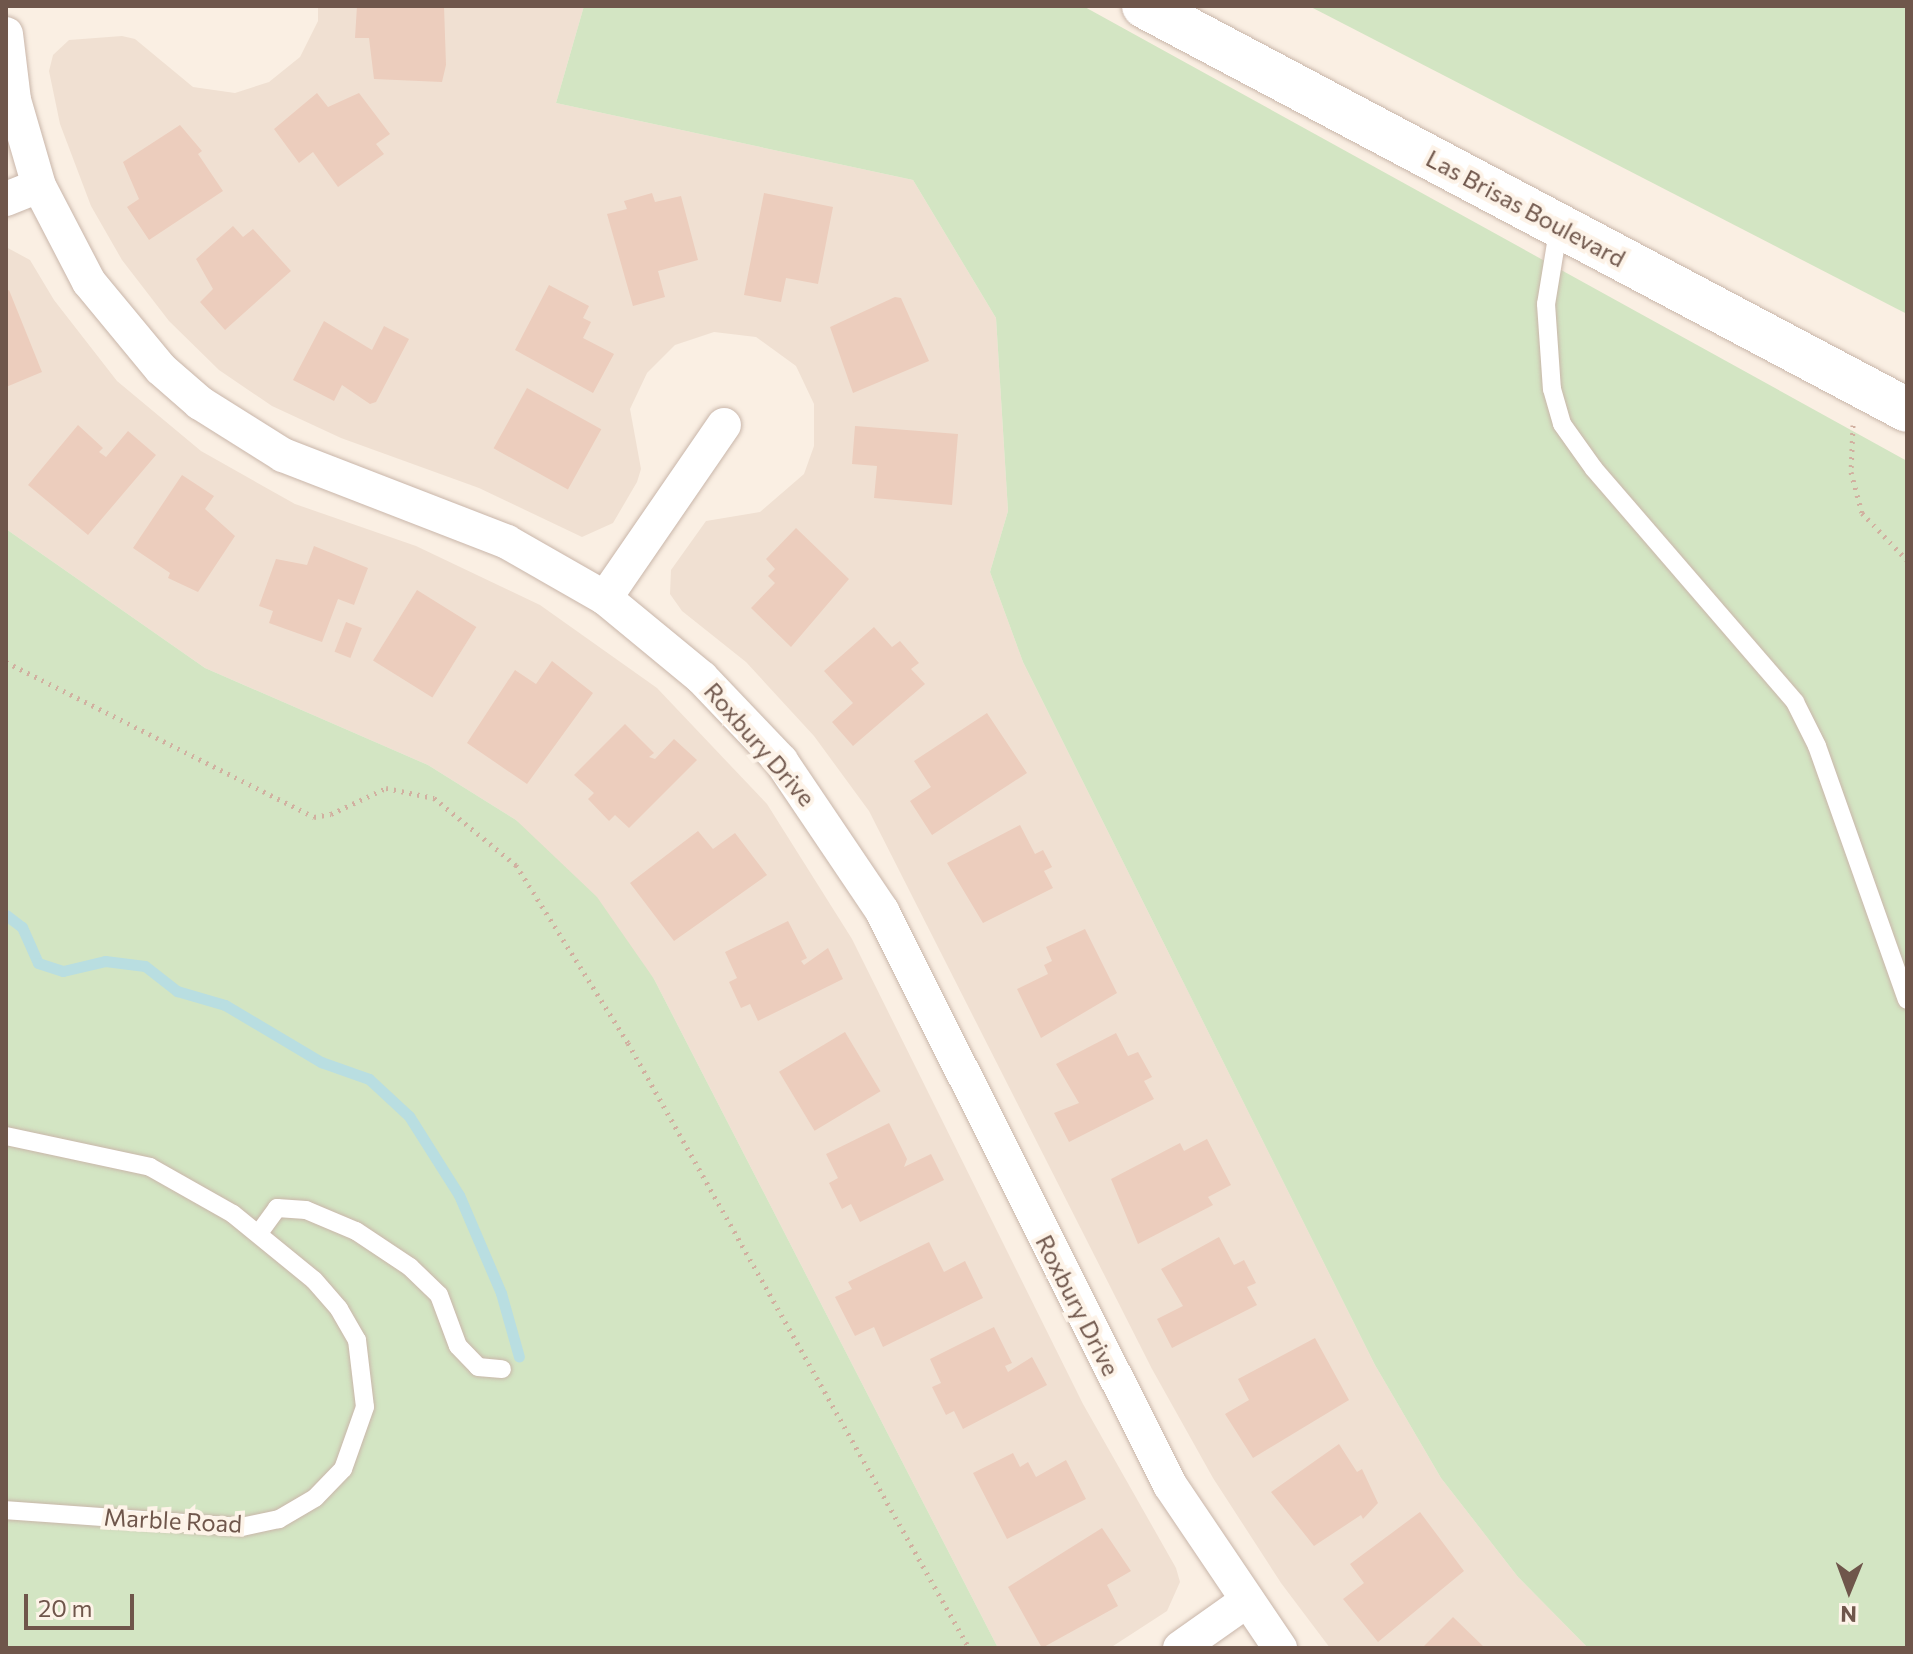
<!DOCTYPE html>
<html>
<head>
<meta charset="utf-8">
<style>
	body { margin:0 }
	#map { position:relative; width:1913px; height:1654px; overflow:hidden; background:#faefe3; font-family:Commissioner,sans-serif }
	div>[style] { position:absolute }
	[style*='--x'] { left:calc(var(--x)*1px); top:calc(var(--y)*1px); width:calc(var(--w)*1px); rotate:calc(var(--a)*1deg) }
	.residential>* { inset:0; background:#f0e0d2 }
	.green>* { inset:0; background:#d3e5c3 }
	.stream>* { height:11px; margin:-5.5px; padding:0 5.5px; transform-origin:5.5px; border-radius:5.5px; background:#b9dee1 }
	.building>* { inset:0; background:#eccdbd; transform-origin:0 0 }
	.path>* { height:5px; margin-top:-2.5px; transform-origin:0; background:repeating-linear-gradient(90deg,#d1b0a0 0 2px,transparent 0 8px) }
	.roads { filter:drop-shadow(0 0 2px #c9b6aa) drop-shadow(0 0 2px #c9b6aa) }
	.service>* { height:18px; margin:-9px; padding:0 9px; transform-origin:9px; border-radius:9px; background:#fff }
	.minor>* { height:34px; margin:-17px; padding:0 17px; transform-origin:17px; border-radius:17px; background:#fff }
	.tertiary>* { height:44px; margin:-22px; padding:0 22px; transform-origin:22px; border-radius:22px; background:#fff }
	span { translate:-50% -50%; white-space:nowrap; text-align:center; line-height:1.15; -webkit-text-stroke:8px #fdf3e8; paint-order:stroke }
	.street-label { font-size:24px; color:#6f564b }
	.frame { position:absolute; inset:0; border:8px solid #6f564b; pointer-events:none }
	.north { position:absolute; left:1809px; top:1550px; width:80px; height:80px; -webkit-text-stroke:6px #fdf3e8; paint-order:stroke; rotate:181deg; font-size:22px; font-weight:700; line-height:32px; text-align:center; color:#6f564b }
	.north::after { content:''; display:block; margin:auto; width:28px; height:36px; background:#6f564b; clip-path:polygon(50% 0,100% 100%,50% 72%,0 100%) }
	.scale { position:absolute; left:24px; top:1594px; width:110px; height:36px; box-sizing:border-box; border:4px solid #6f564b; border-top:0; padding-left:10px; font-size:24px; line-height:28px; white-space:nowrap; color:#6f564b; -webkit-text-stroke:6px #fdf3e8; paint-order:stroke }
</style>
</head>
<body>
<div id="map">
	<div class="residential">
		<div style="clip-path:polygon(318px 6px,584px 6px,556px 103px,913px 180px,996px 318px,1008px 511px,990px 572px,1023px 662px,1375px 1365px,1441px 1478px,1518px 1577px,1588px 1648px,1330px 1648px,1281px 1583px,1213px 1478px,1152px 1369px,869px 811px,814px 736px,746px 662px,682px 611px,670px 594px,671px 570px,706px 521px,760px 512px,804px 474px,814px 446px,814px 404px,796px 366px,756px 337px,714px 332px,675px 345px,647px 373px,630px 409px,641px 469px,637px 482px,613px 523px,582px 537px,479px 488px,341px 438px,272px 406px,219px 370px,169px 321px,122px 260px,91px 206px,60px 124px,49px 71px,53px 55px,69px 40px,122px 36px,135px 39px,193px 87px,235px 93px,269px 82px,300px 57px,318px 21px)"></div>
		<div style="clip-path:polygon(6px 247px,30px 260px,54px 300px,117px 381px,201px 451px,295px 504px,416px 546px,540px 605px,657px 688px,767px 804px,852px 939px,1083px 1404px,1176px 1568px,1180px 1582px,1167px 1611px,1110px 1648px,998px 1648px,654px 979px,516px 820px,428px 765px,205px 668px,6px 529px)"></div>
	</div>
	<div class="green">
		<div style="clip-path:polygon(584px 6px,1083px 6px,1907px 461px,1907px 1648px,1588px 1648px,1518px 1577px,1441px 1478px,1375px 1365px,1023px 662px,990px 572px,1008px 511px,996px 318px,913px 180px,556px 103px)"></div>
		<div style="clip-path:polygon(1309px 6px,1907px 6px,1907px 314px)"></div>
		<div style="clip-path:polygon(6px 529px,205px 668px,428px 765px,516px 820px,597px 897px,654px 979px,998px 1648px,6px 1648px)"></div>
	</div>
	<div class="stream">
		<div style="--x:6;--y:915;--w:20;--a:37"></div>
		<div style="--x:22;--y:927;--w:39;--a:66"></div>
		<div style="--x:38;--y:963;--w:26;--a:18"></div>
		<div style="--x:63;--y:971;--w:43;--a:-13.4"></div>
		<div style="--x:105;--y:961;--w:40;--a:7.1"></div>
		<div style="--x:145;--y:966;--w:41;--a:38"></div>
		<div style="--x:177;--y:991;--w:50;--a:16.3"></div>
		<div style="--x:225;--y:1005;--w:112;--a:30.7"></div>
		<div style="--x:321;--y:1062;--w:51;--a:19.5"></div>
		<div style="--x:369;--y:1079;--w:54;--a:42.8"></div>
		<div style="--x:409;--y:1116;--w:93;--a:57.7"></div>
		<div style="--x:459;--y:1195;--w:107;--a:66.8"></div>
		<div style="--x:501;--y:1293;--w:66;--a:74.3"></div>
	</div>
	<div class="building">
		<div style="clip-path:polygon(357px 6px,444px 6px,446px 65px,442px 82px,374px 79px,369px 38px,355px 38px)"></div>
		<div style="clip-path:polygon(317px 93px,328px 107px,359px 93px,390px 134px,376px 144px,384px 154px,338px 187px,313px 152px,299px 163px,274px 129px)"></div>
		<div style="clip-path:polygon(180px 125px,202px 151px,198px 154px,223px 191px,149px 240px,127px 207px,139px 199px,123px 162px)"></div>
		<div style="clip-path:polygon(652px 193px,655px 202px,681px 196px,698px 260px,658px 271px,665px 297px,633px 306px,607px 214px,627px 209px,624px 201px)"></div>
		<div style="clip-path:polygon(764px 193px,833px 207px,818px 284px,786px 278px,781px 302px,744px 295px)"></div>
		<div style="clip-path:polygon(233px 226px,243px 237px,253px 229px,291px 271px,225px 330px,200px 302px,213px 289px,196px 259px)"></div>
		<div style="clip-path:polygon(549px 285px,589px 306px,583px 318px,591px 322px,583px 338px,614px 354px,593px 393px,515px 350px)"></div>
		<div style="clip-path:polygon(9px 290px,42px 372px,6px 387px,6px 291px)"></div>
		<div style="clip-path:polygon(895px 297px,901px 298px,929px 361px,853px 393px,830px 327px)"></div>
		<div style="clip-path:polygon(324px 321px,372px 350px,384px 326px,409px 339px,376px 402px,370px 404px,342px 385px,334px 401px,293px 380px)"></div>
		<div style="left:527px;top:388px;width:85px;height:69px;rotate:29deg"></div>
		<div style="clip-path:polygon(78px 425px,103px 448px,99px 452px,106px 457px,128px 431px,156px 455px,88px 535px,28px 485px)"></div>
		<div style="clip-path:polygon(855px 426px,958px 434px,952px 505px,874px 498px,877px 466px,852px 464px)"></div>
		<div style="clip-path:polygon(182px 475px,214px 496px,205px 509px,235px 536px,198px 592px,168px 578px,170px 573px,133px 548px)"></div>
		<div style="clip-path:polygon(796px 528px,849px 579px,791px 647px,751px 608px,775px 583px,768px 576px,775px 569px,766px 559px)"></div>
		<div style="clip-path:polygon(314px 546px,368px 568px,354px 605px,338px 599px,322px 642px,269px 623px,273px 611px,259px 606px,276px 559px,307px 565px)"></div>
		<div style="left:417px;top:590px;width:70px;height:83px;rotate:32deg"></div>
		<div style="left:346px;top:622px;width:17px;height:32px;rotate:21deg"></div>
		<div style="clip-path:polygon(874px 627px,892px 647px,900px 641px,919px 663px,911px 669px,925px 684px,853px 746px,832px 722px,853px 703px,824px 671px)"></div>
		<div style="clip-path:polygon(552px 661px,593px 693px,527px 784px,467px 743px,515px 670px,536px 684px)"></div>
		<div style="clip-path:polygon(987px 713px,1027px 773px,932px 835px,910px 801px,931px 787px,914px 761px)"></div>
		<div style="clip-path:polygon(625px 724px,654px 753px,649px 757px,655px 759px,674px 739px,697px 760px,629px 828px,615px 815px,609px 821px,588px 799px,594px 793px,574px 775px)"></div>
		<div style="clip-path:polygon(1020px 825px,1035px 854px,1043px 850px,1052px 867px,1044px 871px,1053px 888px,983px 923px,947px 863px)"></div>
		<div style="clip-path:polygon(698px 831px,713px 849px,735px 833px,767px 875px,674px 941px,630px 883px)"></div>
		<div style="clip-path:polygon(788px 921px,807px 958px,801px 961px,804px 965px,828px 948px,843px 979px,758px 1021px,750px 1004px,741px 1008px,729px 982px,737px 978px,725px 952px)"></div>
		<div style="clip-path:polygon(1085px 929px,1117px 993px,1041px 1038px,1017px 989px,1048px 974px,1044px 965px,1052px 961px,1046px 947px)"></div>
		<div style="left:845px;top:1032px;width:69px;height:77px;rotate:59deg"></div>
		<div style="clip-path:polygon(1116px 1033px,1128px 1056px,1138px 1052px,1152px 1077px,1144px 1081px,1154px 1099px,1069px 1142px,1054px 1113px,1079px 1103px,1056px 1064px)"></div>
		<div style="clip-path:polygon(889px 1123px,907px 1159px,904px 1167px,931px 1154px,944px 1180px,860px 1222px,851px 1204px,842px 1209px,829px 1183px,838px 1178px,826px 1154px)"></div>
		<div style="clip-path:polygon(1207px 1139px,1231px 1185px,1208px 1197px,1213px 1205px,1138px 1244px,1111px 1179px,1180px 1143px,1184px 1151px)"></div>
		<div style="clip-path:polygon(1219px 1237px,1234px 1265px,1244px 1260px,1256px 1283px,1247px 1287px,1257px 1305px,1172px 1348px,1157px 1319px,1183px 1306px,1161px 1269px)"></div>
		<div style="clip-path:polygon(929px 1242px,944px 1272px,965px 1261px,983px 1298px,883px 1347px,874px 1327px,855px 1336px,835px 1297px,852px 1289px,848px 1282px)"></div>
		<div style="clip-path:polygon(994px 1327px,1012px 1363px,1005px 1366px,1008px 1372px,1032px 1357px,1047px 1385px,963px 1429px,954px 1411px,946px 1415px,932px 1387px,941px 1383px,930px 1359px)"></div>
		<div style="clip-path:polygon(1315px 1338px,1349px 1400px,1253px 1458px,1225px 1414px,1249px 1400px,1238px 1379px)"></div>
		<div style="clip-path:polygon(1339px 1444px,1357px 1472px,1362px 1469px,1378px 1503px,1363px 1519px,1361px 1515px,1314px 1546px,1271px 1492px)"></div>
		<div style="clip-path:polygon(1013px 1453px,1020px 1467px,1028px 1462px,1036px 1477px,1066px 1460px,1086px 1499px,1007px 1539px,973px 1473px)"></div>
		<div style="clip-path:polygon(1420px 1512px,1464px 1571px,1378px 1642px,1343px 1599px,1364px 1583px,1350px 1564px)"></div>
		<div style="clip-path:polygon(1102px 1528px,1131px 1571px,1107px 1585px,1118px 1606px,1042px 1648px,1008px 1587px)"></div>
		<div style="clip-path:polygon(1453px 1617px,1485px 1648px,1422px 1648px)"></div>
	</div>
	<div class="path">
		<div style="--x:1853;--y:425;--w:47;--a:92.4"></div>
		<div style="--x:1851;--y:472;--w:42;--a:75"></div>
		<div style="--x:1862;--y:513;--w:65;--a:46.2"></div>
		<div style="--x:6;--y:662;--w:345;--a:26.7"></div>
		<div style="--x:314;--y:817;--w:17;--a:-10"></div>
		<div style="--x:331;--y:814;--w:61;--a:-25.3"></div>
		<div style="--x:386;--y:788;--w:49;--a:11.8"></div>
		<div style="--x:434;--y:798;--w:106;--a:39.3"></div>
		<div style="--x:516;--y:865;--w:210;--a:57.8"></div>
		<div style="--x:628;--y:1043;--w:694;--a:60.59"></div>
	</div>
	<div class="roads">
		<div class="service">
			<div style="--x:1559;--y:225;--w:80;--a:99.3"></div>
			<div style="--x:1546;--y:304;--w:85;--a:86"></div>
			<div style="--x:1552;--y:389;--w:36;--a:74"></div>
			<div style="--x:1562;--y:424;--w:55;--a:54.6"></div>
			<div style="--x:1594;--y:469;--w:308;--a:49.2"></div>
			<div style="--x:1795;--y:702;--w:49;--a:63.4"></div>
			<div style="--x:1817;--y:746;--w:269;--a:70.5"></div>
			<div style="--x:6;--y:1136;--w:147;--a:12.1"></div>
			<div style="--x:150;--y:1167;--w:95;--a:29.5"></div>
			<div style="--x:233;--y:1214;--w:104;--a:39.2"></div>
			<div style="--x:314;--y:1280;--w:38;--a:49"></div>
			<div style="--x:339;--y:1309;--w:36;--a:60"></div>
			<div style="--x:357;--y:1340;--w:67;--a:83.2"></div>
			<div style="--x:365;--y:1407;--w:66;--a:109.5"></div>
			<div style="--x:343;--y:1469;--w:40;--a:134"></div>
			<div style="--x:315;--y:1498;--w:42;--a:149.7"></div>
			<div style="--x:279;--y:1519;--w:39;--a:168"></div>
			<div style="--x:241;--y:1527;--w:236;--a:-175.9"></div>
			<div style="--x:259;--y:1233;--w:31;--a:-54"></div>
			<div style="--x:277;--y:1208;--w:29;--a:4"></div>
			<div style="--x:306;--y:1210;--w:54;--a:22.8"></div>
			<div style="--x:356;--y:1231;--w:65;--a:33.7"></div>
			<div style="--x:410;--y:1267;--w:40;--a:44"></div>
			<div style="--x:439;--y:1295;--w:54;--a:69.6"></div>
			<div style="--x:458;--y:1346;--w:29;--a:46"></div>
			<div style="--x:478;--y:1367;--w:24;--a:5"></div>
		</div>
		<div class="minor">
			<div style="--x:6;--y:34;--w:66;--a:83.1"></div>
			<div style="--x:14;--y:100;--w:90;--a:73.8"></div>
			<div style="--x:39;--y:186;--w:108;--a:62.5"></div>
			<div style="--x:89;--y:282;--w:113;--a:50.4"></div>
			<div style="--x:161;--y:369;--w:52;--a:41.1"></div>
			<div style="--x:200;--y:403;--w:98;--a:32.1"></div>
			<div style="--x:283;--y:455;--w:240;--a:21.2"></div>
			<div style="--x:507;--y:542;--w:113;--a:29.7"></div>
			<div style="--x:605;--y:598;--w:126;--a:39.5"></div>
			<div style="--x:702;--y:678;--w:115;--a:46.4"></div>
			<div style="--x:781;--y:761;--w:181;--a:56"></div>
			<div style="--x:882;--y:911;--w:642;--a:63.36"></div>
			<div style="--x:1170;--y:1485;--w:197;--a:56"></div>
			<div style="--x:6;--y:199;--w:35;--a:-22"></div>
			<div style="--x:605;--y:598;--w:210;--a:-55.5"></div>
			<div style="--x:1180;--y:1648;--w:80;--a:-35.3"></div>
		</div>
		<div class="tertiary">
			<div style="--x:1144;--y:6;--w:863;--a:27.9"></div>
		</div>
	</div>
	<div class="street-label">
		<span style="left:1526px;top:208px;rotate:28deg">Las Brisas Boulevard</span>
		<span style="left:760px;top:744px;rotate:49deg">Roxbury Drive</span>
		<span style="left:1078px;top:1305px;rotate:63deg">Roxbury Drive</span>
		<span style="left:173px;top:1520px;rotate:3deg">Marble Road</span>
	</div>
	<div class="frame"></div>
	<div class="north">N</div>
	<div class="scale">20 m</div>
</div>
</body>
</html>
